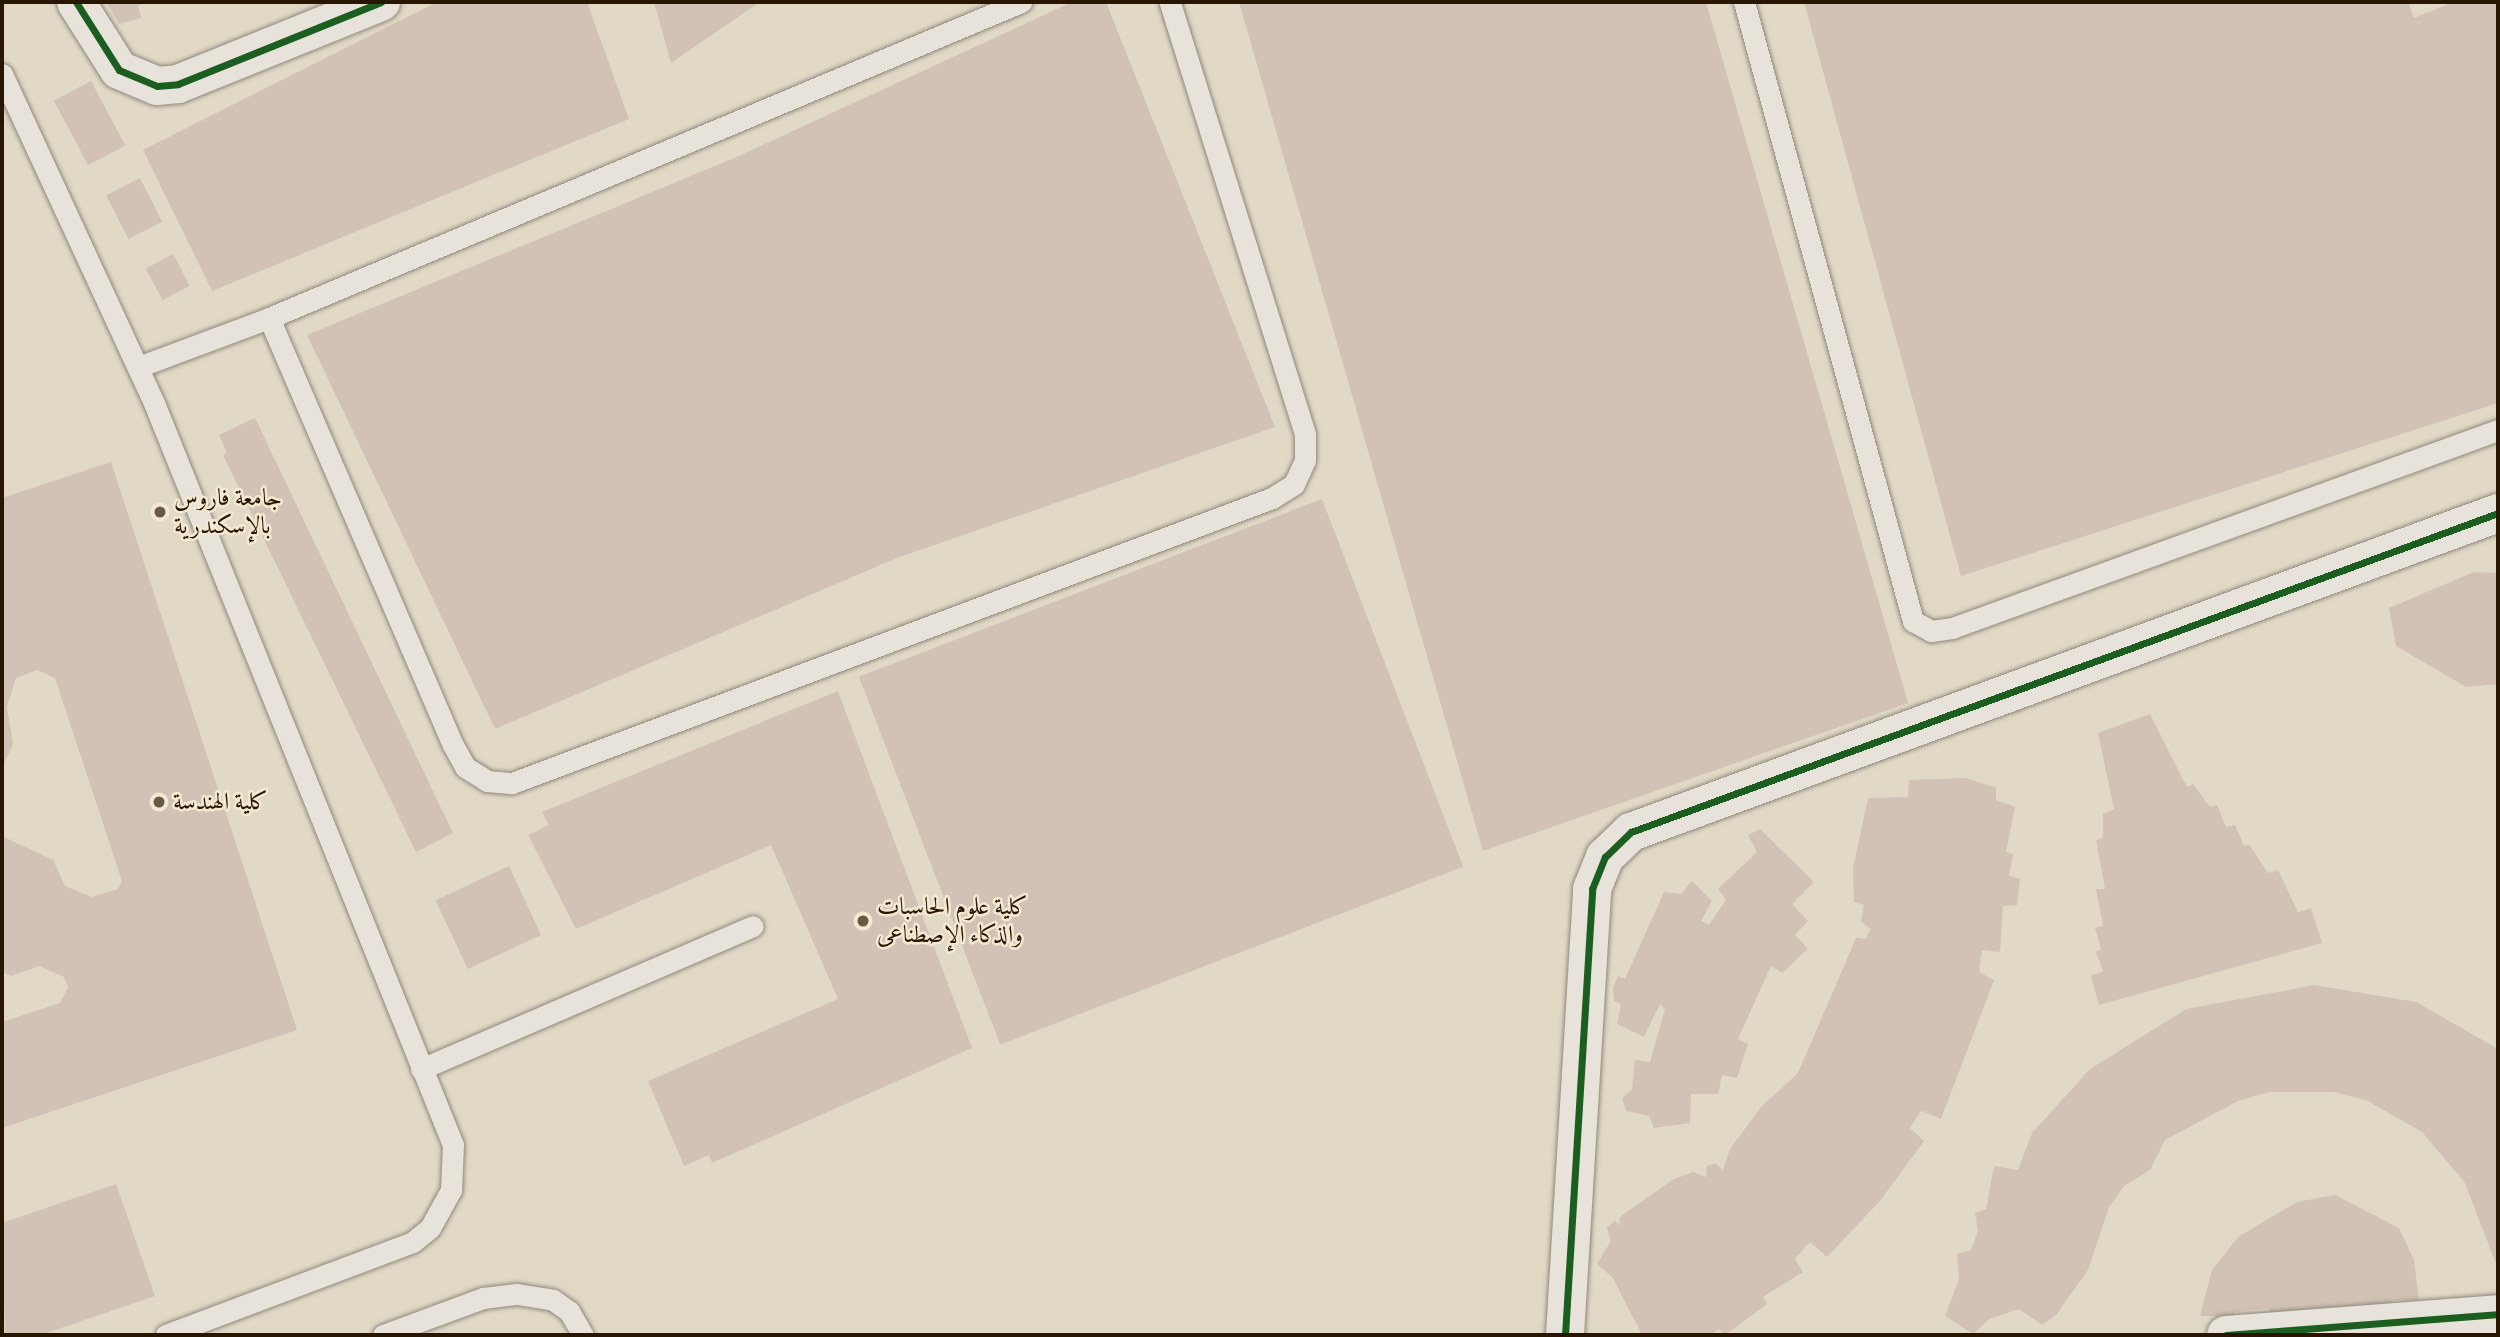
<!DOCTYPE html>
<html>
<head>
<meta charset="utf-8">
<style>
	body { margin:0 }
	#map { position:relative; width:2500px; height:1337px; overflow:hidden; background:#e1d9c6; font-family:"IM FELL Great Primer",Amiri,serif }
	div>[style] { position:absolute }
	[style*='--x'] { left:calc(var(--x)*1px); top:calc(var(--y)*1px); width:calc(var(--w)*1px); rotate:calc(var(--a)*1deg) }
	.building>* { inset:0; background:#d1c2b5; transform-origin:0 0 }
	.roads { filter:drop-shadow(0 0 2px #8f887b) drop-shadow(0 0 2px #8f887b) }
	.lane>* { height:21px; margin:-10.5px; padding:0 10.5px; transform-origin:10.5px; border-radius:10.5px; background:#e8e3da }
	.street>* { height:38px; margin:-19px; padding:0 19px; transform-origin:19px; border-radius:19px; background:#e8e3da }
	.cycleway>* { height:7px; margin:-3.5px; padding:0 3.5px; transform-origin:3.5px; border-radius:3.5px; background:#1b5e20 }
	.dots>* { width:19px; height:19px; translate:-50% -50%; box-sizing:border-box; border:4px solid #f3e9d3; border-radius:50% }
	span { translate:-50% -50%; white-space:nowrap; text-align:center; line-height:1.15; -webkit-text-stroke:5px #f3e9d3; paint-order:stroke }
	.poi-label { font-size:24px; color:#291602 }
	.left { translate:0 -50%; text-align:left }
	.frame { position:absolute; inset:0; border:4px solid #291602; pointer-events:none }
</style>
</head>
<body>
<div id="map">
	<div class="building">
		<div style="clip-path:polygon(106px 2px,149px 2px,149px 3px,138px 5px,141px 18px,119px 24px)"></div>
		<div style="clip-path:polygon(437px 2px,587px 2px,629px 119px,212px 291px,143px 150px)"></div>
		<div style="clip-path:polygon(654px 2px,760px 2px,671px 63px)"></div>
		<div style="clip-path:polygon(1072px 2px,1106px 2px,1275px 427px,897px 558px,495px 729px,307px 335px,739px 156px)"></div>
		<div style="clip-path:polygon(1239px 2px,1706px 2px,1908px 703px,1483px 851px)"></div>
		<div style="clip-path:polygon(1804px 2px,2408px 2px,2414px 18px,2453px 2px,2498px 2px,2498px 403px,1961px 576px)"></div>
		<div style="left:91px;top:81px;width:73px;height:42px;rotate:62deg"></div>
		<div style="left:140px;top:178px;width:49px;height:38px;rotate:63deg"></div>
		<div style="left:173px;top:254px;width:36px;height:31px;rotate:62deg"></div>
		<div style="clip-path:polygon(255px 418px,453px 833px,416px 852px,223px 455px,227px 453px,219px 435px)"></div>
		<div style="clip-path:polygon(111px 462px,297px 1030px,2px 1128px,2px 1022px,60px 1003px,68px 987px,64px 977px,39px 966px,11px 976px,2px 972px,2px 836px,53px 860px,65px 886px,92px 897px,118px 889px,122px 881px,55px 678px,37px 670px,16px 678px,7px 707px,13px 745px,2px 767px,2px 498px)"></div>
		<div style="left:1322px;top:499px;width:394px;height:496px;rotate:69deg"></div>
		<div style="clip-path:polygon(2474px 572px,2498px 573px,2498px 684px,2466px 687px,2396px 646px,2389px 608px)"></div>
		<div style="clip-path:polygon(838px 691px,972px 1048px,712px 1163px,709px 1155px,684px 1166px,648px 1081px,838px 999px,771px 845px,576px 929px,528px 835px,549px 825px,542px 812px)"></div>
		<div style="clip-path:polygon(2150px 714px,2187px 787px,2193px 784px,2210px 807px,2217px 805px,2226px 827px,2235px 825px,2244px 846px,2249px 844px,2268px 873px,2278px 870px,2298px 912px,2311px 908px,2322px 943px,2099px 1005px,2091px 976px,2103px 971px,2096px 952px,2101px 949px,2095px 928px,2103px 926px,2096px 889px,2105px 889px,2096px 840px,2103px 838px,2103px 814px,2114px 809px,2098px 733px)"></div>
		<div style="clip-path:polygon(1966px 778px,1996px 788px,1996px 800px,2015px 807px,2006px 852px,2013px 854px,2009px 876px,2020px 879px,2017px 905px,2003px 906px,2000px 952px,1982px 950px,1979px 972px,1994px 980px,1941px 1119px,1921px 1111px,1910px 1128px,1924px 1141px,1880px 1201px,1827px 1257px,1810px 1242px,1795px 1259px,1803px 1272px,1763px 1297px,1767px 1304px,1725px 1335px,1719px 1329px,1711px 1335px,1642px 1335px,1613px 1278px,1597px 1264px,1611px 1241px,1607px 1228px,1615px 1220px,1619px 1226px,1620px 1217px,1672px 1180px,1693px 1172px,1706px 1177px,1707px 1166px,1715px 1163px,1723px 1170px,1730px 1149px,1761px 1107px,1798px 1073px,1856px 938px,1865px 939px,1871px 929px,1861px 922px,1864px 905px,1854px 902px,1853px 868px,1868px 798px,1908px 797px,1909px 780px)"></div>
		<div style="clip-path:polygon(1760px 829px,1814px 882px,1792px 904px,1808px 921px,1795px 935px,1808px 949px,1782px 973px,1771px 966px,1738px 1039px,1748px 1044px,1737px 1078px,1722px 1075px,1718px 1094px,1691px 1094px,1690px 1123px,1654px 1128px,1649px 1116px,1626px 1111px,1622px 1098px,1632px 1089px,1635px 1060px,1650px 1062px,1665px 1009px,1660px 1004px,1644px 1037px,1617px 1024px,1621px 1004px,1614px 1001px,1613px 988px,1618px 976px,1625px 979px,1664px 892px,1681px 894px,1692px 881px,1712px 901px,1701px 921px,1709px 925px,1726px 900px,1718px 889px,1757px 852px,1748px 835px)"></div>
		<div style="left:509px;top:866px;width:76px;height:81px;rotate:65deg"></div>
		<div style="clip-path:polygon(2314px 985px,2416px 1002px,2498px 1049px,2498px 1269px,2465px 1183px,2422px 1132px,2366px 1100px,2334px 1092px,2269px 1092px,2238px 1101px,2165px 1140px,2150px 1170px,2124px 1186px,2109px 1207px,2088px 1270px,2056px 1315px,2042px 1325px,2019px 1309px,1989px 1319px,1973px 1334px,1945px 1316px,1959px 1279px,1957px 1254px,1971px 1250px,1978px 1231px,1975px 1213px,1986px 1209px,1994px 1166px,2018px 1170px,2032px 1133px,2090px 1069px,2186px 1009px)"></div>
		<div style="clip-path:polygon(116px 1184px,155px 1296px,41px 1335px,5px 1335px,2px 1223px)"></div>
		<div style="clip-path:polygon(2335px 1195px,2399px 1228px,2414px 1260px,2419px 1300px,2393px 1300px,2391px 1317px,2270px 1319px,2269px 1308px,2234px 1312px,2235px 1320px,2218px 1325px,2215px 1316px,2200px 1316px,2212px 1270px,2238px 1237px,2297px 1202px)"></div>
	</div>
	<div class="roads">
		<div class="lane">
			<div style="--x:1744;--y:2;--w:642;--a:74.73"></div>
			<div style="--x:1913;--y:621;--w:21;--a:29"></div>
			<div style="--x:1931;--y:631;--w:21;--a:-8"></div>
			<div style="--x:1952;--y:628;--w:581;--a:-19.93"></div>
			<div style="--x:2;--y:74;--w:362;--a:65.2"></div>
			<div style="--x:154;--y:403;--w:800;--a:68.05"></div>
			<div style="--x:453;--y:1145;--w:45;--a:92.5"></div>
			<div style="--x:451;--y:1190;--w:43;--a:118.9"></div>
			<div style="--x:430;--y:1228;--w:22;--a:141"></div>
			<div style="--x:413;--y:1242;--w:264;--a:159.4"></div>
			<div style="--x:269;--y:318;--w:465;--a:66.7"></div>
			<div style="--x:453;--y:745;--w:25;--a:61"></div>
			<div style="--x:465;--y:767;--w:26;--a:32"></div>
			<div style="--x:487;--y:781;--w:25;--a:5"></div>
			<div style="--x:512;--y:783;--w:812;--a:-20.56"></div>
			<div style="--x:1272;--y:498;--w:26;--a:-32"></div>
			<div style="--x:1294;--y:484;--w:26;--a:-65"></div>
			<div style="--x:1305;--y:460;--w:26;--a:-90"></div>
			<div style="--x:1305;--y:434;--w:453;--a:-107.4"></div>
			<div style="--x:138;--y:367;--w:140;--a:-20.5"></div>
			<div style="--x:269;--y:318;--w:816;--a:-22.79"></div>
			<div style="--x:421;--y:1069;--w:361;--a:-23.3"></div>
			<div style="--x:383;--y:1335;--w:107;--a:-20.3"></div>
			<div style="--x:483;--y:1298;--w:34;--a:-7"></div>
			<div style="--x:517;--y:1294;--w:36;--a:9"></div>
			<div style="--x:553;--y:1300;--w:19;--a:35"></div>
			<div style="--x:569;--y:1311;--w:28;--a:60"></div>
		</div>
		<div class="street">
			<div style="--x:76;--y:2;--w:80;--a:57.7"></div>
			<div style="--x:119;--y:70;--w:41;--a:22.8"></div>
			<div style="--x:157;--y:86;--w:21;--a:-5"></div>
			<div style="--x:178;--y:84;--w:219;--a:-22"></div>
			<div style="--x:1565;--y:1335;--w:447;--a:-86.5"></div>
			<div style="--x:1592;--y:889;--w:35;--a:-68"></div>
			<div style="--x:1605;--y:857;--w:36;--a:-44"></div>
			<div style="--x:1631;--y:832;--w:924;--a:-20.2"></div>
			<div style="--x:2226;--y:1335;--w:273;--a:-4.4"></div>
		</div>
	</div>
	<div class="cycleway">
		<div style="--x:76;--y:2;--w:80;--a:57.7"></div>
		<div style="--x:119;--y:70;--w:41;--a:22.8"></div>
		<div style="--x:157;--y:86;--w:21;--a:-5"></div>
		<div style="--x:178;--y:84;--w:219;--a:-22"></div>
		<div style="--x:1565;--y:1335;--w:447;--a:-86.5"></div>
		<div style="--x:1592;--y:889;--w:35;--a:-68"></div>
		<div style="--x:1605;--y:857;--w:36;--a:-44"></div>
		<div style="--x:1631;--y:832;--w:924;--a:-20.2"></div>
		<div style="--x:2226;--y:1335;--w:273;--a:-4.4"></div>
	</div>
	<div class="dots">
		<div style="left:160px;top:512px;background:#695a47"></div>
		<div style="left:159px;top:802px;background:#695a47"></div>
		<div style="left:863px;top:921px;background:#695a47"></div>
	</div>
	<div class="poi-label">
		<span class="left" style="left:174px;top:512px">جامعة فاروس<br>بالإسكندرية</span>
		<span class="left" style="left:173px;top:802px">كلية الهندسة</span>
		<span class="left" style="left:877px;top:921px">كلية علوم الحاسبات<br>والذكاء الإصطناعى</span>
	</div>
	<div class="frame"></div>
</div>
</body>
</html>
